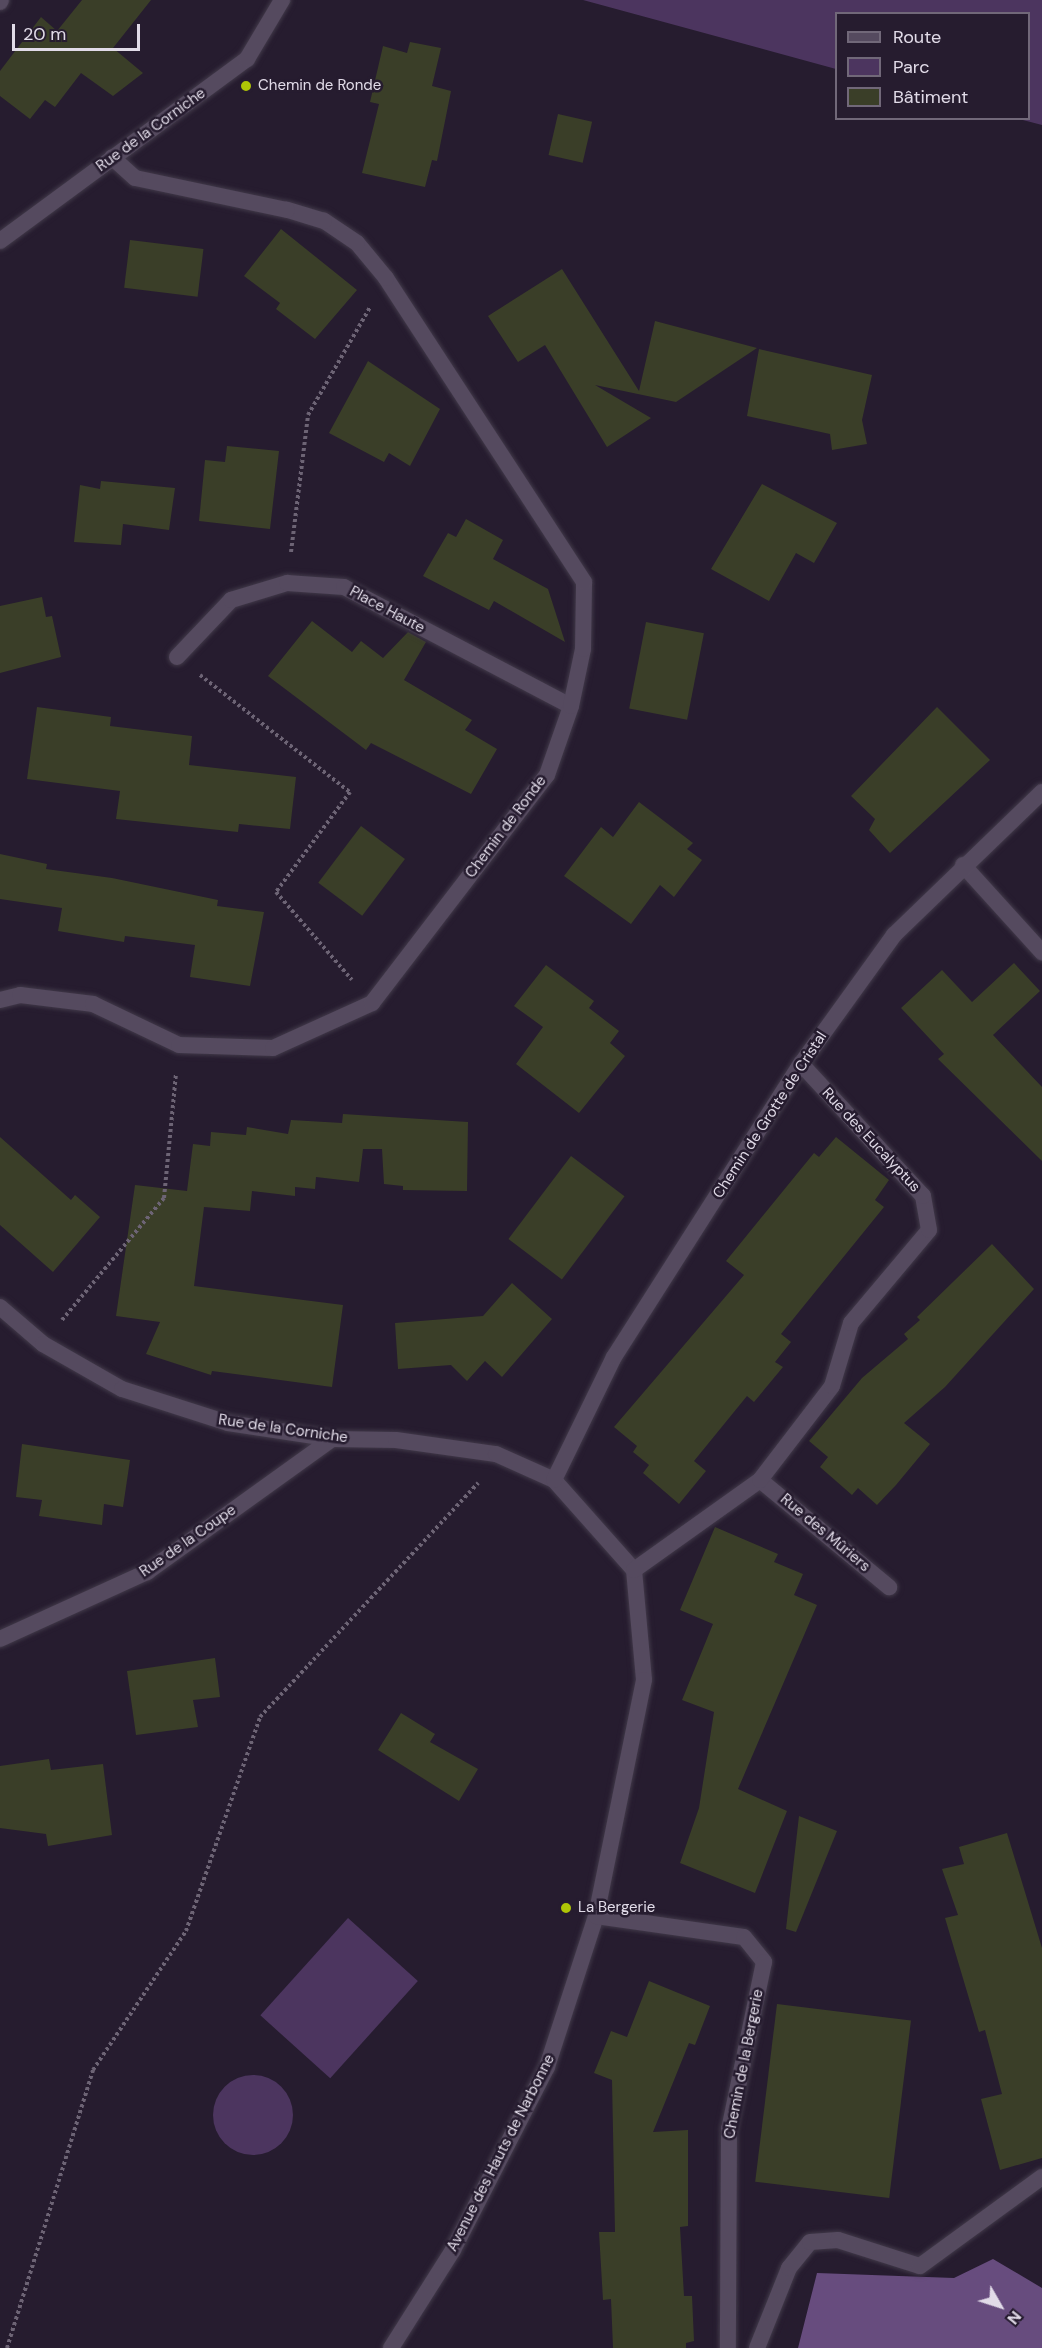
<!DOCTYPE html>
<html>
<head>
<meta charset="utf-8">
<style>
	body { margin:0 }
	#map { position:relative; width:1042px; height:2348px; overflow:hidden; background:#261c2f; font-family:"DM Sans",sans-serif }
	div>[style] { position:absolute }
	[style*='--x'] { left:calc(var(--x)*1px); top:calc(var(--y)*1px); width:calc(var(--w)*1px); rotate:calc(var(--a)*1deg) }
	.green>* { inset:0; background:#4c355f; transform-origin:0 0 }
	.round { border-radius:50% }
	.forest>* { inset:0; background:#674c7e }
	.building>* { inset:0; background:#3a3e28; transform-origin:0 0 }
	.path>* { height:4px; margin-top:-2px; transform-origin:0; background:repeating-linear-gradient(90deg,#6d6475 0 3px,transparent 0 6px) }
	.roads { filter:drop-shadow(0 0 2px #413949) drop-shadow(0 0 2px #413949) }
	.service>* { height:16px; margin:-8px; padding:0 8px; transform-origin:8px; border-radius:8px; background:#554a5f }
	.minor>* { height:16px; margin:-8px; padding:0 8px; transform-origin:8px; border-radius:8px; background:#554a5f }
	.dots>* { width:16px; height:16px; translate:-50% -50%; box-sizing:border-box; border:3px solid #261c2f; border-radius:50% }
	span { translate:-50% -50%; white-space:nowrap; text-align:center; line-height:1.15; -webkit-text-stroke:5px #261c2f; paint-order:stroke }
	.poi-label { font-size:15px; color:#e1dbe8 }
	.left { translate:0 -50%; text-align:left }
	.street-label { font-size:15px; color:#e1dbe8 }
	.legend { position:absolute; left:835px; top:12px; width:195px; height:108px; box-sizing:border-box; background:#261c2f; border:2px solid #716879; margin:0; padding:8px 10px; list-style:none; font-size:18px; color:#e1dbe8 }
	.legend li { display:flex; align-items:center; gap:12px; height:30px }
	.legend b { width:30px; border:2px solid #716879 }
	.north { position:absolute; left:970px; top:2276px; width:60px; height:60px; -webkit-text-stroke:4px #261c2f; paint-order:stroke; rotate:129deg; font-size:16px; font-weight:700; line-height:24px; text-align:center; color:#e1dbe8 }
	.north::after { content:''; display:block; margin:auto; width:21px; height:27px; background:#e1dbe8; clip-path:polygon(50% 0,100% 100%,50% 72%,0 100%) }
	.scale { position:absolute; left:12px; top:24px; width:128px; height:27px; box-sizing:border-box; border:3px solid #e1dbe8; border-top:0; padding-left:8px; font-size:18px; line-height:21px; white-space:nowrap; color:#e1dbe8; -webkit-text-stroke:4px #261c2f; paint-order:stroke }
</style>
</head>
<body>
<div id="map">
	<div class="green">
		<div style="clip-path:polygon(583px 0,1042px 0,1042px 125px,1019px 119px,1028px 118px,1028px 14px,836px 14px,836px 69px)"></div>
		<div style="left:348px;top:1918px;width:94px;height:131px;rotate:42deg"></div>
		<div class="round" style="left:213px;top:2075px;width:80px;height:80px"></div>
	</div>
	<div class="forest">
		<div style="clip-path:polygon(993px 2259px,1042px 2288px,1042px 2348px,798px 2348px,817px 2273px,954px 2278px)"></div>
	</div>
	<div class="building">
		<div style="clip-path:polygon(82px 0,151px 0,113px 48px,143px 73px,113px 96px,81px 73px,55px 107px,45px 100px,30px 119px,0 96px,0 71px,41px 17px,57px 31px)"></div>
		<div style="clip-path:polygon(410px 42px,441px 48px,432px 86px,451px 91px,437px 161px,432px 160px,425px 187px,362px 173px,379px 104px,370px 102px,383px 46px,407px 53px)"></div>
		<div style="left:558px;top:114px;width:35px;height:42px;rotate:13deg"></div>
		<div style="clip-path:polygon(281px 229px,357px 290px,315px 339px,276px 309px,280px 303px,244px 276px)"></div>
		<div style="left:130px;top:240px;width:74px;height:48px;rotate:7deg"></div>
		<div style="clip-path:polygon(562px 269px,639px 391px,655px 321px,757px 348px,676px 402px,595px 385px,651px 418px,607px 447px,545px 345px,518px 362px,488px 316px)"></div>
		<div style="clip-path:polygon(759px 349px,872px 375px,862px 420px,867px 444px,832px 450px,830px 434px,747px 416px)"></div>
		<div style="clip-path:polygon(368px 361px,440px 409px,410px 466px,389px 453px,384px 462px,329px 433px)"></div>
		<div style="clip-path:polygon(227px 446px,279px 451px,270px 529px,199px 521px,205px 460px,225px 462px)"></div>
		<div style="clip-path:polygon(101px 481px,175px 488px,169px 530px,123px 524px,121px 545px,74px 542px,80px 485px,100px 489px)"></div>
		<div style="clip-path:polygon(762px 484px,837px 523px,814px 563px,796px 553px,769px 601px,711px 569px)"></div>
		<div style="clip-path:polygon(466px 519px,503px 540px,493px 559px,548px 589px,565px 642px,494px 601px,489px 610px,423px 576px,448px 533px,456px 537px)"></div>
		<div style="clip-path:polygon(42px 597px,46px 617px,52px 616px,61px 657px,0 673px,0 606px)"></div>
		<div style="clip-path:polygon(312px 621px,352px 652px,361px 641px,383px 658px,408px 632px,426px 642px,404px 680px,472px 720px,465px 730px,497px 749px,471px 794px,371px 743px,366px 750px,268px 676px)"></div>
		<div style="left:646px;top:622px;width:59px;height:88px;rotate:11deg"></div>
		<div style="clip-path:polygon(37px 707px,111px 717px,110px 726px,192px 736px,189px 765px,296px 777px,290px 829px,239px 824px,238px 832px,116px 819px,120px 791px,27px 779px)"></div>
		<div style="clip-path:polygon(937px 707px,990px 760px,890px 853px,869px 830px,875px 819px,851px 796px)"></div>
		<div style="clip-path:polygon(639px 802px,693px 843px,687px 849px,702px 860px,674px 897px,660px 885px,631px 924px,564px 876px,601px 827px,613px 837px)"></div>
		<div style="left:361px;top:826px;width:55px;height:71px;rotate:37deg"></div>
		<div style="clip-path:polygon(0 854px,47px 864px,46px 869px,112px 878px,218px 900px,217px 906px,264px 912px,250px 986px,190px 977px,195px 945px,125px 936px,124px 942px,58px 931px,62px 908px,0 899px)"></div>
		<div style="clip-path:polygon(1014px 963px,1040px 991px,993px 1035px,1042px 1087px,1042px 1161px,938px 1059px,944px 1054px,901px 1008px,942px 970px,972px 1002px)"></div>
		<div style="clip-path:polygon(546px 965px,594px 1001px,589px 1008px,619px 1031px,610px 1043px,625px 1056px,579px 1113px,516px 1064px,543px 1027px,514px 1006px)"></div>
		<div style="clip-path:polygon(343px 1114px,468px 1122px,467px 1191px,403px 1190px,403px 1186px,384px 1184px,382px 1149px,363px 1149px,359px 1182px,316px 1177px,315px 1189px,295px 1187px,295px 1196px,252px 1191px,250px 1211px,204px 1207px,194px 1286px,343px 1305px,332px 1387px,212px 1371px,211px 1375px,146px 1354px,160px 1322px,116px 1316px,135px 1185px,187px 1191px,193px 1144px,210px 1146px,211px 1132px,246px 1135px,247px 1127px,288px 1134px,291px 1120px,342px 1123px)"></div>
		<div style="clip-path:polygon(0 1137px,71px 1200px,75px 1195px,100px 1217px,53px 1272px,0 1225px)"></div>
		<div style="clip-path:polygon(836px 1137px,889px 1180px,875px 1200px,884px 1207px,781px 1334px,791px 1342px,775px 1362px,783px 1367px,754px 1402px,747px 1396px,694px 1461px,706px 1471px,679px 1504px,643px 1473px,649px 1465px,633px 1452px,637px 1446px,614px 1427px,744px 1275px,726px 1261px,814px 1153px,819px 1157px)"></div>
		<div style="left:571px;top:1156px;width:67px;height:104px;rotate:37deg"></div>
		<div style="clip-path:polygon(992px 1244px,1034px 1289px,945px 1387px,904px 1423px,930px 1444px,896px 1485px,877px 1505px,858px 1488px,852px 1495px,820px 1467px,828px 1457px,809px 1441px,862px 1378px,908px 1339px,904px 1334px,920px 1320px,917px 1317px)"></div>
		<div style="clip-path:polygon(512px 1283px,552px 1319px,502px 1377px,485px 1361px,467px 1381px,451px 1365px,398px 1369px,395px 1323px,483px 1316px)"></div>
		<div style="clip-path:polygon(22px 1444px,130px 1460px,123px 1507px,104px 1504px,102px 1525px,39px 1516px,42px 1500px,16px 1497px)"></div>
		<div style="clip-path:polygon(715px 1527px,778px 1554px,774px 1562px,803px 1574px,794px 1595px,817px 1605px,738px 1789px,787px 1811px,755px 1893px,680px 1863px,699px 1808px,714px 1712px,682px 1700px,713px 1624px,680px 1610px)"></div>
		<div style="clip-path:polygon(215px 1658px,220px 1697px,193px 1700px,198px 1727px,136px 1735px,127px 1671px)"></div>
		<div style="clip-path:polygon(401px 1713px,435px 1734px,430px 1742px,478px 1769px,459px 1801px,378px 1750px)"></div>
		<div style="clip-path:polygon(49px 1759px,51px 1770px,103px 1764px,112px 1835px,48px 1846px,46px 1834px,0 1828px,0 1766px)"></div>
		<div style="clip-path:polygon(799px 1816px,837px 1831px,796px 1932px,786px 1929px)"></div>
		<div style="clip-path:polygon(1007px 1833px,1042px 1948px,1042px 2158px,1000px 2170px,981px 2099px,1002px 2094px,985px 2030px,979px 2032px,945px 1918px,958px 1915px,942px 1869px,964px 1864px,959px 1847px)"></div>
		<div style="clip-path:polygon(649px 1981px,710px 2006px,695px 2045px,689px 2043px,653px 2132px,688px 2130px,688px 2226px,680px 2227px,684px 2296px,692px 2296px,694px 2341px,686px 2343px,686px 2348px,613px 2348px,611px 2299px,603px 2300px,599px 2232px,615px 2232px,612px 2080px,594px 2073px,611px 2031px,627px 2037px)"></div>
		<div style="left:777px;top:2004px;width:135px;height:179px;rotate:7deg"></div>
	</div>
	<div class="path">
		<div style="--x:291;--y:552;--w:138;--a:-82.9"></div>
		<div style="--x:308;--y:415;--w:125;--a:-60.1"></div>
		<div style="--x:200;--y:675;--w:190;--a:38"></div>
		<div style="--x:350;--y:792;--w:124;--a:126.5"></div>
		<div style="--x:276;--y:892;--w:116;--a:49.2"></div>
		<div style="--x:62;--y:1320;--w:159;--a:-50.1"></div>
		<div style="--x:164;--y:1198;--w:125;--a:-84.5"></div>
		<div style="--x:7;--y:2348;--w:291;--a:-72.8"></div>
		<div style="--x:93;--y:2070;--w:167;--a:-56.2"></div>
		<div style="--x:186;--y:1931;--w:226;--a:-70.9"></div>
		<div style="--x:260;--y:1717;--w:320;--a:-47"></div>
	</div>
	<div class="roads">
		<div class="service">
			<div style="--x:757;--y:2348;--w:86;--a:-68.2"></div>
			<div style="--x:789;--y:2268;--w:33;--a:-51"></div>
			<div style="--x:810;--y:2242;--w:28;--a:-4"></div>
			<div style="--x:838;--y:2240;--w:86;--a:17.6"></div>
			<div style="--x:920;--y:2266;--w:151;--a:-36.1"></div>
		</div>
		<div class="minor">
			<div style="--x:0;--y:2;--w:2;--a:-63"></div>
			<div style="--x:0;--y:241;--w:307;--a:-36.4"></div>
			<div style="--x:247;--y:59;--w:69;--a:-59.3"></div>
			<div style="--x:177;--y:657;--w:79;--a:-46.5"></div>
			<div style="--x:231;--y:600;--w:59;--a:-16.9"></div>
			<div style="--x:287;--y:583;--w:57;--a:4"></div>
			<div style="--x:344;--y:587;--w:256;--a:27.7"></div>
			<div style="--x:963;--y:865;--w:118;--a:47.8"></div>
			<div style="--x:0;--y:1000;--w:21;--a:-14"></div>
			<div style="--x:20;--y:995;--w:74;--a:7"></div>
			<div style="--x:93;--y:1004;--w:95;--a:25.5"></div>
			<div style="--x:179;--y:1045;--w:94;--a:1.8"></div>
			<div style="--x:273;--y:1048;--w:109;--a:-24.4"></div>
			<div style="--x:372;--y:1003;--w:287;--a:-52.5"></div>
			<div style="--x:547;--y:775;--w:73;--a:-70.8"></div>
			<div style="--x:571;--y:706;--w:58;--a:-78.1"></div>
			<div style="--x:583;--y:649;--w:67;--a:-89.1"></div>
			<div style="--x:584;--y:582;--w:363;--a:-123.1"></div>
			<div style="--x:386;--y:278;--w:45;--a:-129.6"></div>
			<div style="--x:357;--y:243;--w:40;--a:-146"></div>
			<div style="--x:324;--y:221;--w:39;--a:-163"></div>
			<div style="--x:287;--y:210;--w:155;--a:-168.1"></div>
			<div style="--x:135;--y:178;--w:31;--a:-138"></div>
			<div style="--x:0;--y:1307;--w:57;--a:40.7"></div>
			<div style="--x:43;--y:1344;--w:91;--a:29.7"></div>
			<div style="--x:122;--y:1389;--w:111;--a:17.8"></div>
			<div style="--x:228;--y:1423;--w:105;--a:8.7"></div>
			<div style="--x:332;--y:1439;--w:64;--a:0.9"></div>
			<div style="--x:396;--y:1440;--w:101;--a:8"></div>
			<div style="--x:496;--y:1454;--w:64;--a:24.1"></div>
			<div style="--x:554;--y:1480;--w:120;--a:48.4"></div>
			<div style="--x:634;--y:1570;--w:110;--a:84.8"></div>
			<div style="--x:644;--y:1680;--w:241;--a:101.5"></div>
			<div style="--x:596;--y:1916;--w:159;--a:108"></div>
			<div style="--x:547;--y:2067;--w:206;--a:117.2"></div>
			<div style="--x:453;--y:2250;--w:116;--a:122.3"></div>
			<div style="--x:554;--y:1480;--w:137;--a:-64"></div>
			<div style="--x:614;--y:1357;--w:348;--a:-57.5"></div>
			<div style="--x:801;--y:1064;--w:159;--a:-54.2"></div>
			<div style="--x:894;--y:935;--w:206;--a:-44"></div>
			<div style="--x:760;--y:1480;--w:168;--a:39.7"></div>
			<div style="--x:634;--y:1570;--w:155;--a:-35.5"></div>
			<div style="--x:760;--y:1480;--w:118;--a:-52.5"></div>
			<div style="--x:832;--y:1386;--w:66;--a:-73.2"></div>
			<div style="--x:851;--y:1323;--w:121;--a:-50"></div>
			<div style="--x:929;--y:1230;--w:35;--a:-100"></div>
			<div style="--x:923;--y:1196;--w:180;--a:-132.7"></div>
			<div style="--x:0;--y:1639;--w:162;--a:-24.5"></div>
			<div style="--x:147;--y:1572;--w:228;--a:-35.7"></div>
			<div style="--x:596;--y:1916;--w:149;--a:8.1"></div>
			<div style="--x:744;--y:1937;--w:32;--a:51"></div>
			<div style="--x:764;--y:1962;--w:171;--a:101.8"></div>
			<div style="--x:729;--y:2129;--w:219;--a:90.3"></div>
		</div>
	</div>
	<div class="dots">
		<div style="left:246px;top:86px;background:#afc506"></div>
		<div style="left:566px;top:1908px;background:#afc506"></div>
	</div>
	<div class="poi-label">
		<span class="left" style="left:258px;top:86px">Chemin de Ronde</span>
		<span class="left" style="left:578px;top:1908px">La Bergerie</span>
	</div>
	<div class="street-label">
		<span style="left:151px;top:130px;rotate:-36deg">Rue de la Corniche</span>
		<span style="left:387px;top:610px;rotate:28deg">Place Haute</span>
		<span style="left:506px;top:827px;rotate:-53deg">Chemin de Ronde</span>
		<span style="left:770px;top:1115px;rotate:-57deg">Chemin de Grotte de Cristal</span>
		<span style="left:871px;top:1140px;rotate:47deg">Rue des Eucalyptus</span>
		<span style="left:283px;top:1429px;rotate:8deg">Rue de la Corniche</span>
		<span style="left:825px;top:1533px;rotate:40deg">Rue des Mûriers</span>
		<span style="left:188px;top:1541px;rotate:-35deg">Rue de la Coupe</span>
		<span style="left:744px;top:2064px;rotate:-79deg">Chemin de la Bergerie</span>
		<span style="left:501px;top:2153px;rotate:-63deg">Avenue des Hauts de Narbonne</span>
	</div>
	<ul class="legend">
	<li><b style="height:8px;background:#554a5f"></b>Route</li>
	<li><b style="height:16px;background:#4c355f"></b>Parc</li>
	<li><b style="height:16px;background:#3a3e28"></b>Bâtiment</li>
	</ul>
	<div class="north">N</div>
	<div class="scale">20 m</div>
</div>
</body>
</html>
